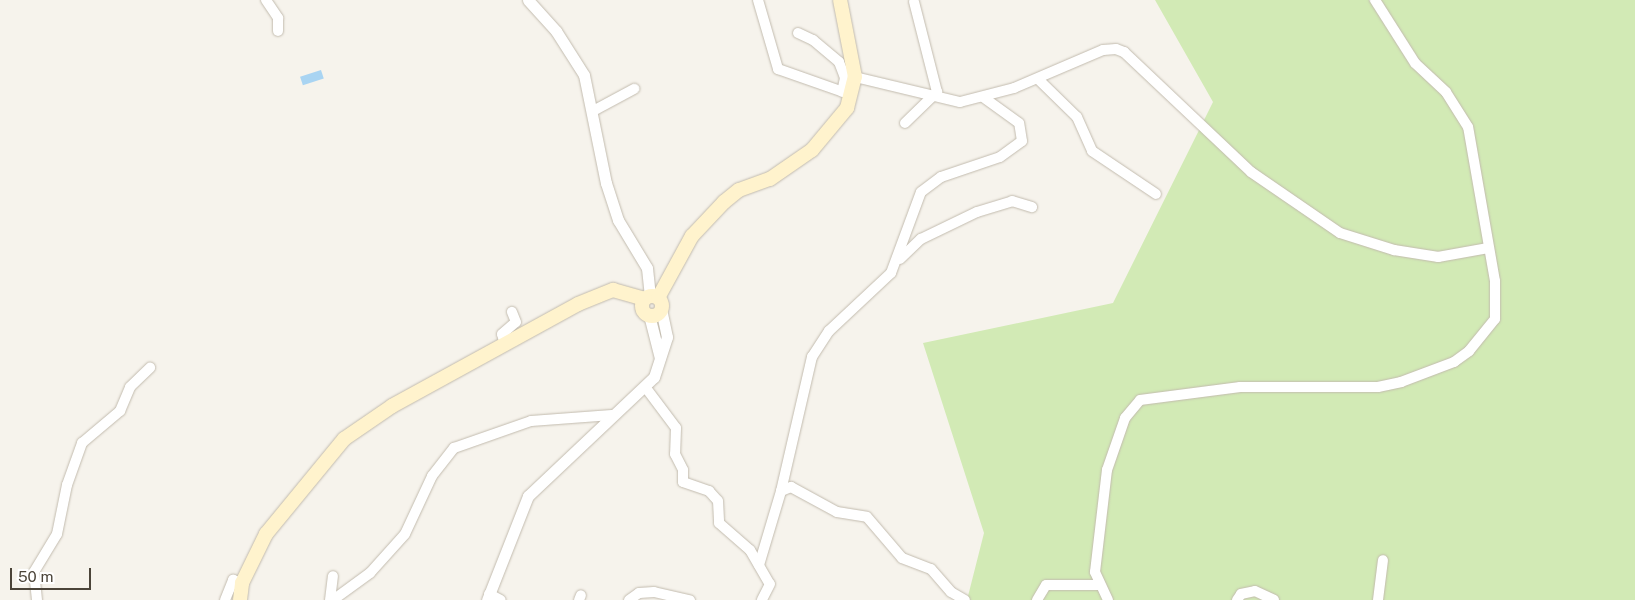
<!DOCTYPE html>
<html>
<head>
<meta charset="utf-8">
<style>
	body { margin:0 }
	#map { position:relative; width:1635px; height:600px; overflow:hidden; background:#f6f3ec; font-family:"Public Sans",sans-serif }
	div>[style] { position:absolute }
	[style*='--x'] { left:calc(var(--x)*1px); top:calc(var(--y)*1px); width:calc(var(--w)*1px); rotate:calc(var(--a)*1deg) }
	.green>* { inset:0; background:#d2eab5 }
	.water>* { inset:0; background:#a9d4f2; transform-origin:0 0 }
	.roads { filter:drop-shadow(0 0 1px #c2bbae) drop-shadow(0 0 1px #c2bbae) }
	.minor>* { height:10px; margin:-5px; padding:0 5px; transform-origin:5px; border-radius:5px; background:#fff }
	.tertiary>* { height:11px; margin:-5.5px; padding:0 5.5px; transform-origin:5.5px; border-radius:5.5px; background:#fff }
	.secondary>* { height:14px; margin:-7px; padding:0 7px; transform-origin:7px; border-radius:7px; background:#fff3cd }
	.secondary>.ring { margin:-7px; padding:0; box-sizing:content-box; background:none; border:14px solid #fff3cd; border-radius:50% }
	span { translate:-50% -50%; white-space:nowrap; text-align:center; line-height:1.15; -webkit-text-stroke:4.5px #fff; paint-order:stroke }
	.scale { position:absolute; left:10px; top:568px; width:81px; height:22px; box-sizing:border-box; border:2px solid #4b4439; border-top:0; padding-left:6px; font-size:15px; line-height:18px; white-space:nowrap; color:#4b4439; -webkit-text-stroke:4px #fff; paint-order:stroke }
</style>
</head>
<body>
<div id="map">
	<div class="green">
		<div style="clip-path:polygon(1155px 0,1635px 0,1635px 600px,967px 600px,984px 533px,923px 343px,1113px 303px,1213px 102px)"></div>
	</div>
	<div class="water">
		<div style="left:321px;top:70px;width:9px;height:22px;rotate:72deg"></div>
	</div>
	<div class="roads">
		<div class="minor">
			<div style="--x:266;--y:0;--w:22;--a:56"></div>
			<div style="--x:278;--y:18;--w:13;--a:90"></div>
			<div style="--x:758;--y:0;--w:72;--a:73.8"></div>
			<div style="--x:778;--y:69;--w:78;--a:19.4"></div>
			<div style="--x:798;--y:33;--w:17;--a:25"></div>
			<div style="--x:813;--y:40;--w:34;--a:40"></div>
			<div style="--x:839;--y:62;--w:17;--a:69"></div>
			<div style="--x:845;--y:78;--w:14;--a:102"></div>
			<div style="--x:855;--y:77;--w:108;--a:13.4"></div>
			<div style="--x:960;--y:102;--w:56;--a:-14.5"></div>
			<div style="--x:1014;--y:88;--w:97;--a:-23.1"></div>
			<div style="--x:1103;--y:50;--w:13;--a:-4"></div>
			<div style="--x:1116;--y:49;--w:9;--a:21"></div>
			<div style="--x:1124;--y:52;--w:175;--a:43.4"></div>
			<div style="--x:1251;--y:172;--w:108;--a:34.4"></div>
			<div style="--x:1340;--y:233;--w:57;--a:17.5"></div>
			<div style="--x:1394;--y:250;--w:45;--a:9"></div>
			<div style="--x:1438;--y:257;--w:51;--a:-10.2"></div>
			<div style="--x:1038;--y:79;--w:54;--a:44.3"></div>
			<div style="--x:1077;--y:117;--w:37;--a:66"></div>
			<div style="--x:1092;--y:151;--w:77;--a:33.9"></div>
			<div style="--x:593;--y:111;--w:47;--a:-28.2"></div>
			<div style="--x:905;--y:123;--w:45;--a:-44.1"></div>
			<div style="--x:937;--y:92;--w:93;--a:-104.3"></div>
			<div style="--x:900;--y:259;--w:29;--a:-44"></div>
			<div style="--x:921;--y:239;--w:62;--a:-25.7"></div>
			<div style="--x:977;--y:212;--w:37;--a:-17"></div>
			<div style="--x:1012;--y:201;--w:21;--a:17"></div>
			<div style="--x:505;--y:345;--w:11;--a:-105"></div>
			<div style="--x:502;--y:334;--w:18;--a:-41"></div>
			<div style="--x:516;--y:322;--w:11;--a:-112"></div>
			<div style="--x:646;--y:388;--w:50;--a:53.1"></div>
			<div style="--x:676;--y:428;--w:26;--a:92"></div>
			<div style="--x:675;--y:454;--w:18;--a:63"></div>
			<div style="--x:683;--y:470;--w:12;--a:90"></div>
			<div style="--x:683;--y:482;--w:28;--a:19"></div>
			<div style="--x:709;--y:491;--w:13;--a:48"></div>
			<div style="--x:718;--y:501;--w:22;--a:87"></div>
			<div style="--x:719;--y:523;--w:41;--a:41.1"></div>
			<div style="--x:750;--y:550;--w:39;--a:60"></div>
			<div style="--x:770;--y:584;--w:18;--a:117"></div>
			<div style="--x:781;--y:491;--w:138;--a:-77"></div>
			<div style="--x:812;--y:357;--w:31;--a:-57"></div>
			<div style="--x:829;--y:331;--w:85;--a:-43.1"></div>
			<div style="--x:891;--y:273;--w:86;--a:-69.7"></div>
			<div style="--x:921;--y:192;--w:25;--a:-37"></div>
			<div style="--x:941;--y:177;--w:62;--a:-18.7"></div>
			<div style="--x:1000;--y:157;--w:27;--a:-36"></div>
			<div style="--x:1022;--y:141;--w:18;--a:-99"></div>
			<div style="--x:1019;--y:123;--w:44;--a:-144.2"></div>
			<div style="--x:759;--y:565;--w:77;--a:-73.4"></div>
			<div style="--x:781;--y:491;--w:11;--a:-22"></div>
			<div style="--x:791;--y:487;--w:52;--a:28.5"></div>
			<div style="--x:837;--y:512;--w:30;--a:9"></div>
			<div style="--x:867;--y:517;--w:54;--a:49.5"></div>
			<div style="--x:902;--y:558;--w:31;--a:21"></div>
			<div style="--x:931;--y:569;--w:30;--a:49"></div>
			<div style="--x:951;--y:592;--w:16;--a:30"></div>
			<div style="--x:489;--y:594;--w:13;--a:27"></div>
			<div style="--x:37;--y:600;--w:28;--a:-96"></div>
			<div style="--x:34;--y:572;--w:44;--a:-58.8"></div>
			<div style="--x:57;--y:534;--w:50;--a:-78.5"></div>
			<div style="--x:67;--y:485;--w:45;--a:-70.3"></div>
			<div style="--x:82;--y:443;--w:50;--a:-40.1"></div>
			<div style="--x:120;--y:411;--w:26;--a:-67"></div>
			<div style="--x:130;--y:387;--w:28;--a:-44"></div>
			<div style="--x:225;--y:600;--w:22;--a:-68"></div>
			<div style="--x:233;--y:580;--w:9;--a:18"></div>
			<div style="--x:330;--y:600;--w:24;--a:-83"></div>
			<div style="--x:333;--y:600;--w:46;--a:-36.1"></div>
			<div style="--x:370;--y:573;--w:52;--a:-48.1"></div>
			<div style="--x:405;--y:534;--w:64;--a:-65"></div>
			<div style="--x:432;--y:476;--w:36;--a:-52"></div>
			<div style="--x:454;--y:448;--w:82;--a:-19.3"></div>
			<div style="--x:531;--y:421;--w:81;--a:-4.2"></div>
			<div style="--x:579;--y:600;--w:5;--a:-68"></div>
			<div style="--x:629;--y:600;--w:12;--a:-35"></div>
			<div style="--x:639;--y:593;--w:15;--a:-4"></div>
			<div style="--x:654;--y:592;--w:37;--a:13"></div>
			<div style="--x:1037;--y:600;--w:17;--a:-59"></div>
			<div style="--x:1046;--y:585;--w:52;--a:0"></div>
			<div style="--x:1108;--y:600;--w:31;--a:-115"></div>
			<div style="--x:1095;--y:572;--w:103;--a:-83.3"></div>
			<div style="--x:1107;--y:470;--w:55;--a:-70.9"></div>
			<div style="--x:1125;--y:418;--w:23;--a:-50"></div>
			<div style="--x:1140;--y:400;--w:101;--a:-7.4"></div>
			<div style="--x:1240;--y:387;--w:138;--a:0"></div>
			<div style="--x:1378;--y:387;--w:24;--a:-12"></div>
			<div style="--x:1401;--y:382;--w:57;--a:-20.7"></div>
			<div style="--x:1454;--y:362;--w:19;--a:-36"></div>
			<div style="--x:1469;--y:351;--w:41;--a:-50.9"></div>
			<div style="--x:1495;--y:319;--w:38;--a:-90"></div>
			<div style="--x:1495;--y:281;--w:156;--a:-99.9"></div>
			<div style="--x:1468;--y:127;--w:41;--a:-122.2"></div>
			<div style="--x:1446;--y:92;--w:42;--a:-136.9"></div>
			<div style="--x:1415;--y:63;--w:75;--a:-122.4"></div>
			<div style="--x:1237;--y:600;--w:7;--a:-56"></div>
			<div style="--x:1241;--y:594;--w:14;--a:-12"></div>
			<div style="--x:1255;--y:591;--w:21;--a:25"></div>
			<div style="--x:1378;--y:600;--w:40;--a:-82.9"></div>
		</div>
		<div class="tertiary">
			<div style="--x:528;--y:0;--w:42;--a:47.9"></div>
			<div style="--x:556;--y:31;--w:52;--a:57.5"></div>
			<div style="--x:584;--y:75;--w:110;--a:78.5"></div>
			<div style="--x:606;--y:183;--w:39;--a:72"></div>
			<div style="--x:618;--y:220;--w:56;--a:58.9"></div>
			<div style="--x:647;--y:268;--w:29;--a:84"></div>
			<div style="--x:649;--y:315;--w:44;--a:75.7"></div>
			<div style="--x:487;--y:600;--w:112;--a:-68.5"></div>
			<div style="--x:528;--y:496;--w:173;--a:-43.4"></div>
			<div style="--x:654;--y:377;--w:42;--a:-72"></div>
			<div style="--x:667;--y:337;--w:29;--a:-102"></div>
		</div>
		<div class="secondary">
			<div class="ring" style="left:642px;top:296px;width:6px;height:6px"></div>
			<div style="--x:658;--y:298;--w:71;--a:-61.3"></div>
			<div style="--x:692;--y:236;--w:47;--a:-46.7"></div>
			<div style="--x:724;--y:202;--w:19;--a:-39"></div>
			<div style="--x:739;--y:190;--w:33;--a:-20"></div>
			<div style="--x:770;--y:179;--w:51;--a:-34.6"></div>
			<div style="--x:812;--y:150;--w:55;--a:-50.2"></div>
			<div style="--x:847;--y:108;--w:32;--a:-76"></div>
			<div style="--x:855;--y:77;--w:78;--a:-101"></div>
			<div style="--x:240;--y:600;--w:17;--a:-83"></div>
			<div style="--x:242;--y:583;--w:55;--a:-63.9"></div>
			<div style="--x:266;--y:534;--w:123;--a:-50.6"></div>
			<div style="--x:344;--y:439;--w:58;--a:-34.5"></div>
			<div style="--x:392;--y:406;--w:212;--a:-28.7"></div>
			<div style="--x:578;--y:304;--w:38;--a:-22"></div>
			<div style="--x:613;--y:290;--w:33;--a:16"></div>
		</div>
	</div>
	<div class="scale">50 m</div>
</div>
</body>
</html>
